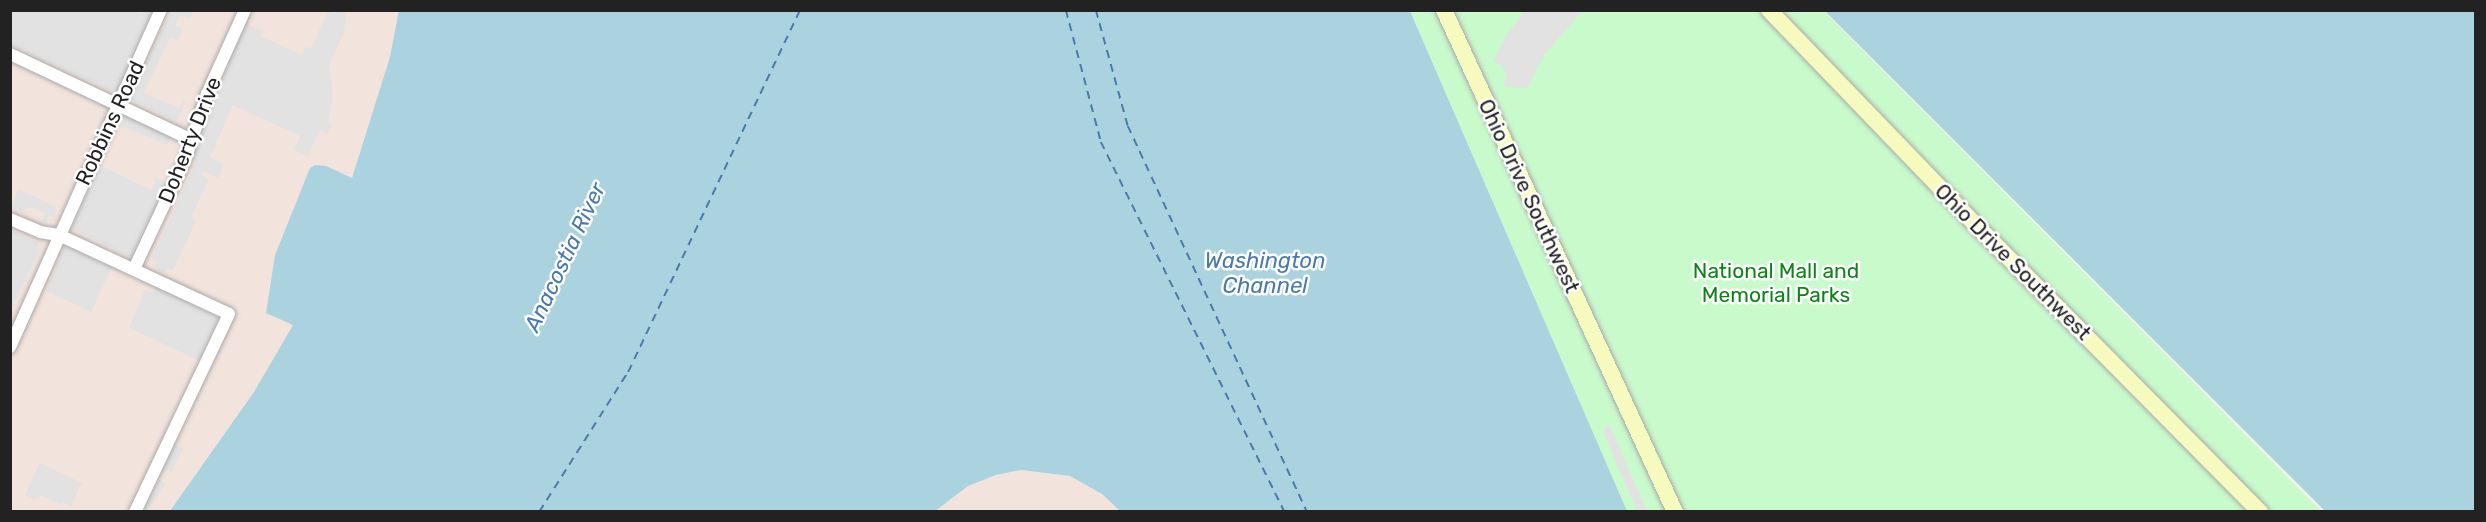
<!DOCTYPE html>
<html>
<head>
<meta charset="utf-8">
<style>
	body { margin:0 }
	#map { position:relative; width:2486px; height:522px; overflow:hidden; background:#f2efe9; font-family:Rubik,sans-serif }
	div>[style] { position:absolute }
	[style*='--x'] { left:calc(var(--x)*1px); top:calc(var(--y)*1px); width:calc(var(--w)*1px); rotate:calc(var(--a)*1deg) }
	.military>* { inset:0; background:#f3e3dd }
	.park>* { inset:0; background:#c8facc }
	.parking>* { inset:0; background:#e2e2e2 }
	.water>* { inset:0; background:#aad3df }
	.ferry>* { height:1.5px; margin-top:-0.75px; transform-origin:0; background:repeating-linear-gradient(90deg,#4a7aab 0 8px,transparent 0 14px) }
	.roads { filter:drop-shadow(0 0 2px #a9a9a9) drop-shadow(0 0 2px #a9a9a9) }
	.street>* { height:12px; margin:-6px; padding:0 6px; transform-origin:6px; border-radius:6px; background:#fff }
	.secondary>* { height:16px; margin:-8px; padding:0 8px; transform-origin:8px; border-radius:8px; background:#f7fabf }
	span { translate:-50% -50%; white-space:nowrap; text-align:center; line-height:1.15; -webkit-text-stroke:5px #fff; paint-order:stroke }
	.street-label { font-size:21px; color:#222 }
	.park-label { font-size:21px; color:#0c8416 }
	.water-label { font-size:22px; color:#4a7aab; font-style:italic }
	.frame { position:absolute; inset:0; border:12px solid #222; pointer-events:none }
</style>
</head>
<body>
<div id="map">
	<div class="military">
		<div style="clip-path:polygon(10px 11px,490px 11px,312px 511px,11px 511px)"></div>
		<div style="clip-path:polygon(1021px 470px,1070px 476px,1102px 494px,1120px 511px,934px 512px,968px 486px,996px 475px)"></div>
	</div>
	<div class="park">
		<div style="clip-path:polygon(1410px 11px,1824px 11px,2321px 511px,1627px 511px)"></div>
	</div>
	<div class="parking">
		<div style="clip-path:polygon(134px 11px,142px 14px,143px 11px,153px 11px,116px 93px,11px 45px,11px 11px)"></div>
		<div style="clip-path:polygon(172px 11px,194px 11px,190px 19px,180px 15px,176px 25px,182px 28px,180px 36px,178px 40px,170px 38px,144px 93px,179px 108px,183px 99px,186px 101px,177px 121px,129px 99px)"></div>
		<div style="clip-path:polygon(328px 11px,333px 13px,347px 11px,344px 32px,329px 65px,333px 97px,328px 122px,332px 125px,328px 134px,320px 131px,307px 157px,294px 150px,300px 136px,233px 105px,210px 157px,224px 164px,218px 178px,204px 171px,201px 175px,209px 179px,191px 218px,196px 221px,173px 271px,168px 268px,165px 273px,154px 268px,157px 263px,152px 259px,196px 163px,195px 160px,192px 161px,212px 104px,247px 20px,248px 24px,262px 31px,260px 36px,302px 55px,306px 47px,311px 48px)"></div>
		<div style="clip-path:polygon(1525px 11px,1582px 11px,1544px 55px,1527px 88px,1506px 87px,1504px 85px,1507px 74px,1502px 66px,1494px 61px,1504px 39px)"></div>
		<div style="clip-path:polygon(124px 115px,172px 137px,167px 145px,121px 125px)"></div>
		<div style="clip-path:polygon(99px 165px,151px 190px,155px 183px,153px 176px,167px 183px,131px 258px,72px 228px)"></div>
		<div style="clip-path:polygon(18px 189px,54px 206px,57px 211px,53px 218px,49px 215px,46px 223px,42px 221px,45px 213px,31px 207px,22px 212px,11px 207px)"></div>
		<div style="clip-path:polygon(11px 230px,37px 242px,40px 249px,11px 310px)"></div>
		<div style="clip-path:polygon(69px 247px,112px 267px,91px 312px,46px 291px,65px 248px)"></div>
		<div style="clip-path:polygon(156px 286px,219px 318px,200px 361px,129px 328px,145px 290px,153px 293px)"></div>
		<div style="clip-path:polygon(1609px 424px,1647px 511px,1637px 511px,1603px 432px)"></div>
		<div style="clip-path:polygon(175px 445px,183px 448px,172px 472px,163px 469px)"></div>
		<div style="clip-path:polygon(40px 463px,82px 483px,71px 506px,62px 502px,61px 505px,42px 496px,34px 499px,25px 495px)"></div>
		<div style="clip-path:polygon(159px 480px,166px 484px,148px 511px,144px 511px)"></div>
	</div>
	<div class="water">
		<div style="clip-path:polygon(399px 10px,1410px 11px,1627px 511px,1120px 511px,1102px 494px,1070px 476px,1021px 470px,996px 475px,968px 486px,934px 512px,170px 511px,254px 392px,293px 325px,266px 313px,275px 255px,310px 168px,315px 165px,326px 166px,352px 178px,390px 57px)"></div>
		<div style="clip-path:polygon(1825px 11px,2475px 11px,2475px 511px,2325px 511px)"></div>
	</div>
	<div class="ferry">
		<div style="--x:1066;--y:10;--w:137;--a:75.1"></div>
		<div style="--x:1101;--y:142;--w:413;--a:63.6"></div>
		<div style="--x:1096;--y:10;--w:120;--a:74.6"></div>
		<div style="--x:1128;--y:126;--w:425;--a:65.1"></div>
		<div style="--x:539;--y:512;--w:166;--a:-57.6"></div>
		<div style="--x:628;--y:372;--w:401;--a:-64.6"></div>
	</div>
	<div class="roads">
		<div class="street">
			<div style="--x:10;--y:54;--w:201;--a:25.3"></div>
			<div style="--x:10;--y:219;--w:33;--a:23"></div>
			<div style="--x:40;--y:232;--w:19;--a:9"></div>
			<div style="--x:59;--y:235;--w:187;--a:24.9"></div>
			<div style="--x:229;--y:314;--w:219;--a:115.4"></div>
			<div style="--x:134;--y:269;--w:120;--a:-64.9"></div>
			<div style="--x:185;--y:160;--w:70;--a:-71.6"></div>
			<div style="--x:207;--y:94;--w:92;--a:-65.7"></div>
			<div style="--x:10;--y:347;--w:369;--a:-65.9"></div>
		</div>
		<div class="secondary">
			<div style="--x:1444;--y:10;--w:553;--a:65.29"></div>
			<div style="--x:1769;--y:10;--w:306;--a:46.1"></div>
			<div style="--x:1981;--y:230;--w:397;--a:45.3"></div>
		</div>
	</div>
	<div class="street-label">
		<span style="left:110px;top:123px;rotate:-65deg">Robbins Road</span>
		<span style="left:190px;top:140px;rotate:-68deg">Doherty Drive</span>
		<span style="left:1529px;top:196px;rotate:65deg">Ohio Drive Southwest</span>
		<span style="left:2013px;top:262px;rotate:45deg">Ohio Drive Southwest</span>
	</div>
	<div class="park-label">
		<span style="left:1776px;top:283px">National Mall and<br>Memorial Parks</span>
	</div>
	<div class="water-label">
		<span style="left:565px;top:257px;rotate:-65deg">Anacostia River</span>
		<span style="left:1265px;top:273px">Washington<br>Channel</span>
	</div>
	<div class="frame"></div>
</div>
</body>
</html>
